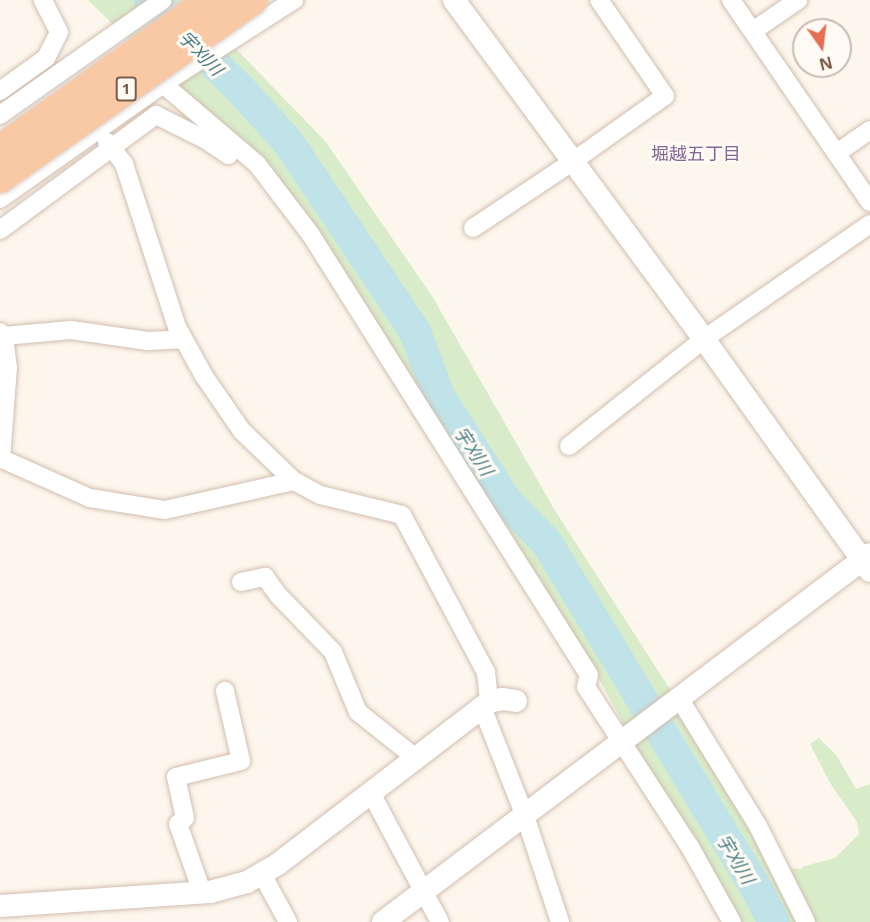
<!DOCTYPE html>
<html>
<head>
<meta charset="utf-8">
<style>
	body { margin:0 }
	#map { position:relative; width:870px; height:922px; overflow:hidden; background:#fdf6ec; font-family:"Open Sans","Noto Sans JP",sans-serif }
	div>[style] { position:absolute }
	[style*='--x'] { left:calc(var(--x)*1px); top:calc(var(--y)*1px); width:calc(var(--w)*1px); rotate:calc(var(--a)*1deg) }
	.green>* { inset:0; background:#d8ecc9 }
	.river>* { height:32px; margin:-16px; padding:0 16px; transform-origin:16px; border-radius:16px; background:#bfe3e8 }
	.roads { filter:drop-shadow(0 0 2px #d1beb0) drop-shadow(0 0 2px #d1beb0) }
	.minor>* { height:18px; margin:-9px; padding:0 9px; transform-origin:9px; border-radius:9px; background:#fff }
	.tertiary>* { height:22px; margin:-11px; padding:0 11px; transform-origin:11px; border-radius:11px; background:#fff }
	.bridges { filter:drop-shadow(0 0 2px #dad1cd) drop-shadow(0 0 2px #dad1cd) }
	.trunk-bridge>* { height:30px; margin:-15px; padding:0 15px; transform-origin:15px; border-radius:15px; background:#f9c8a4 }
	span { translate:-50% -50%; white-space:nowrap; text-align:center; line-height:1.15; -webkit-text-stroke:6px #fffaf3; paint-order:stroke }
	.shield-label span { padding:2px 4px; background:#fffaf3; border:2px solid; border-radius:4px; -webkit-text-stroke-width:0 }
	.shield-label { font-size:15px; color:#7a5c4d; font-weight:700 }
	.water-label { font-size:18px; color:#437c86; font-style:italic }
	.neighbourhood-label { font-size:18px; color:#846695 }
	.north { position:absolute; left:792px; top:18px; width:60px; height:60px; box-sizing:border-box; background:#fffaf3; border:2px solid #cabbb1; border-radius:50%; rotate:166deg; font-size:16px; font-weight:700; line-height:24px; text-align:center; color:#7a5c4d }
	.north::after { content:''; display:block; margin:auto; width:21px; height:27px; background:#e76f51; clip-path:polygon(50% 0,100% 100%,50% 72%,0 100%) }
</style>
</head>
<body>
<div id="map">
	<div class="green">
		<div style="clip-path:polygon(88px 0,189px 0,325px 141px,432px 296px,554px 509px,749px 812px,805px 922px,732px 922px,595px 672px,252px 151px,176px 86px)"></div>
		<div style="clip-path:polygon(819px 738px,837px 756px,856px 789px,870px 784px,870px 922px,810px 922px,802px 914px,791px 868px,803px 869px,801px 867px,835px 858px,859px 834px,857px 822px,830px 783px,810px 744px)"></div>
	</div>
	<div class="river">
		<div style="--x:150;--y:0;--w:127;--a:44.7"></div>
		<div style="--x:240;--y:89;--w:72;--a:47.8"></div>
		<div style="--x:288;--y:142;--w:229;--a:56.2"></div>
		<div style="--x:415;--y:332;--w:71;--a:69.3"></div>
		<div style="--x:440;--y:398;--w:122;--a:57.3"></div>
		<div style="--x:506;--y:501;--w:59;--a:45.7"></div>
		<div style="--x:547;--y:543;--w:407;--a:58.8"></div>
		<div style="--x:758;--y:891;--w:35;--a:63"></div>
	</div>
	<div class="roads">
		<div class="minor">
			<div style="--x:731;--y:0;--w:245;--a:55.5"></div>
			<div style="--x:753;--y:31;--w:55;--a:-34.6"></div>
			<div style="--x:163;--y:84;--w:123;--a:40.4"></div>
			<div style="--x:257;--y:164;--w:89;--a:52.7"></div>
			<div style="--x:311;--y:235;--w:520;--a:57.71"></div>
			<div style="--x:589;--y:675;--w:12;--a:104"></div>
			<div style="--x:586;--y:687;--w:191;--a:57"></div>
			<div style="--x:690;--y:847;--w:86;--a:60.8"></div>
			<div style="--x:0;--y:91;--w:57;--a:-35.7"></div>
			<div style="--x:46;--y:58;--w:29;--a:-63"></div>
			<div style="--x:59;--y:32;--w:36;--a:-117"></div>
			<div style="--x:0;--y:115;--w:199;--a:-35.2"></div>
			<div style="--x:107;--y:142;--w:28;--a:52"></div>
			<div style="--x:124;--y:164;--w:171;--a:72"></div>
			<div style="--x:177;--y:327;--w:56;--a:61.1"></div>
			<div style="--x:204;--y:376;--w:67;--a:55.4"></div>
			<div style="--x:242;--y:431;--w:72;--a:43.9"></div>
			<div style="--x:294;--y:481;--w:30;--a:28"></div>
			<div style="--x:320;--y:495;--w:84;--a:13.7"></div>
			<div style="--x:402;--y:515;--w:178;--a:61.9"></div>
			<div style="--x:486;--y:672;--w:30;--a:84"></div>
			<div style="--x:837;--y:153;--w:40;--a:-34.9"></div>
			<div style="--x:0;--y:199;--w:199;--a:-35.2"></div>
			<div style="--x:163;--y:84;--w:156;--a:-32.7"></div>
			<div style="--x:473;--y:228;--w:119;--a:-33.7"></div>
			<div style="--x:572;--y:162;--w:114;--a:-35.4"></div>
			<div style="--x:665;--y:96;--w:116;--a:-124.5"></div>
			<div style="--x:0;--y:230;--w:194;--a:-36.4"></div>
			<div style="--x:156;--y:115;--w:56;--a:26.6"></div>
			<div style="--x:206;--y:140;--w:27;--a:34"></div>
			<div style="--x:0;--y:332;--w:6;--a:45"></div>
			<div style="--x:4;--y:336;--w:31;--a:83"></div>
			<div style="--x:8;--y:367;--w:91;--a:94.4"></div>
			<div style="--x:4;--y:336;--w:67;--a:-5.1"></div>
			<div style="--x:71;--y:330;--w:78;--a:8.1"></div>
			<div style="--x:148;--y:341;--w:35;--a:-3"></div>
			<div style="--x:569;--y:446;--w:172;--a:-38.4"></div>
			<div style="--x:704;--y:339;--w:202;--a:-34.7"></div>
			<div style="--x:0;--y:458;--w:98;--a:24"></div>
			<div style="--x:90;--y:498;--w:76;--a:9.1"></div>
			<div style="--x:165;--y:510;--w:132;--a:-12.7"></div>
			<div style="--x:241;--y:582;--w:25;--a:-12"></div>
			<div style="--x:265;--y:577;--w:24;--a:54"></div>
			<div style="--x:279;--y:596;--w:78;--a:46"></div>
			<div style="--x:333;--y:652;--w:65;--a:67.4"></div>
			<div style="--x:358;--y:712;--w:75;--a:38.5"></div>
			<div style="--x:679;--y:698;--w:150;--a:58.3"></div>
			<div style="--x:758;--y:826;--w:107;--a:63.4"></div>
			<div style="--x:482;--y:707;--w:117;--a:68.5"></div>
			<div style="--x:525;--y:816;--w:112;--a:71.7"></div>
			<div style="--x:371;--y:793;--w:146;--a:61.9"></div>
			<div style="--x:262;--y:874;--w:55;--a:61.6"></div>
			<div style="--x:202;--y:892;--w:72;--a:-109.4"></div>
			<div style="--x:178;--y:824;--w:9;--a:-41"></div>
			<div style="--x:185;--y:818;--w:42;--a:-102.4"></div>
			<div style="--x:176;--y:777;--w:67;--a:-13.8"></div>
			<div style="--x:241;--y:761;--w:72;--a:-102.9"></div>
		</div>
		<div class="tertiary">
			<div style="--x:454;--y:0;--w:421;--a:53.6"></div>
			<div style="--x:704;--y:339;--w:285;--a:54.4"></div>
			<div style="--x:0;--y:906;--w:210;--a:-3.8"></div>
			<div style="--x:210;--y:892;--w:38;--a:-15"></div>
			<div style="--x:247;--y:882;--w:36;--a:-30"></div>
			<div style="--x:278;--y:864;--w:266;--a:-37.5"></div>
			<div style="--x:489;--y:702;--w:13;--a:-13"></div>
			<div style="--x:502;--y:699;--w:14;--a:8"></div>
			<div style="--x:383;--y:922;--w:610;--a:-37.08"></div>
		</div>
	</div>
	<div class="bridges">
		<div class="trunk-bridge">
			<div style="--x:0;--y:150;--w:258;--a:-35.5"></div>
			<div style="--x:0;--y:178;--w:309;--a:-35.2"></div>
		</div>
	</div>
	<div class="shield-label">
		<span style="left:126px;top:89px">1</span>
	</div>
	<div class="water-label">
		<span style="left:201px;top:53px;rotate:46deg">宇刈川</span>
		<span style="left:474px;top:451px;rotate:57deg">宇刈川</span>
		<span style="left:736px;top:859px;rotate:59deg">宇刈川</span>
	</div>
	<div class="neighbourhood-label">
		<span style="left:696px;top:153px">堀越五丁目</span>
	</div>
	<div class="north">N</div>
</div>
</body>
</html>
